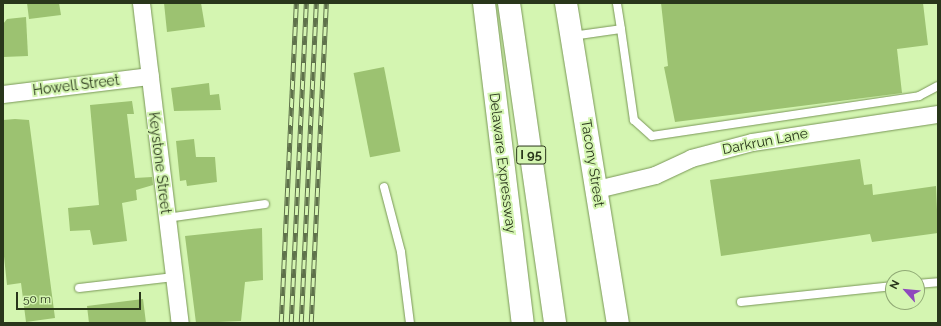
<!DOCTYPE html>
<html>
<head>
<meta charset="utf-8">
<style>
	body { margin:0 }
	#map { position:relative; width:941px; height:326px; overflow:hidden; background:#d4f5b1; font-family:Raleway,sans-serif }
	div>[style] { position:absolute }
	[style*='--x'] { left:calc(var(--x)*1px); top:calc(var(--y)*1px); width:calc(var(--w)*1px); rotate:calc(var(--a)*1deg) }
	.building>* { inset:0; background:#9cc271; transform-origin:0 0 }
	.roads { filter:drop-shadow(0 0 1px #799757) drop-shadow(0 0 1px #799757) }
	.lane>* { height:8px; margin:-4px; padding:0 4px; transform-origin:4px; border-radius:4px; background:#fff }
	.street>* { height:17px; margin:-8.5px; padding:0 8.5px; transform-origin:8.5px; border-radius:8.5px; background:#fff }
	.primary>* { height:22px; margin:-11px; padding:0 11px; transform-origin:11px; border-radius:11px; background:#fff }
	.highway>* { height:22px; margin:-11px; padding:0 11px; transform-origin:11px; border-radius:11px; background:#fff }
	.rail>* { height:4.5px; margin-top:-2.25px; transform-origin:0; background:repeating-linear-gradient(90deg,#d4f5b1 0 9px,#5e714a 0 18px); box-sizing:border-box; border-block:1px solid #5e714a }
	span { translate:-50% -50%; white-space:nowrap; text-align:center; line-height:1.15; -webkit-text-stroke:4px #d4f5b1; paint-order:stroke }
	.shield-label span { padding:1px 3px; background:#d4f5b1; border:1px solid; border-radius:3px; -webkit-text-stroke-width:0 }
	.shield-label { font-size:13px; color:#29361b; font-weight:700 }
	.street-label { font-size:14px; color:#29361b }
	.frame { position:absolute; inset:0; border:4px solid #29361b; pointer-events:none }
	.north { position:absolute; left:885px; top:270px; width:40px; height:40px; box-sizing:border-box; background:#d4f5b1; border:1px solid #90a975; border-radius:50%; rotate:297deg; font-size:11px; font-weight:700; line-height:16px; text-align:center; color:#29361b }
	.north::after { content:''; display:block; margin:auto; width:14px; height:18px; background:#8e49bd; clip-path:polygon(50% 0,100% 100%,50% 72%,0 100%) }
	.scale { position:absolute; left:16px; top:292px; width:125px; height:18px; box-sizing:border-box; border:2px solid #29361b; border-top:0; padding-left:5px; font-size:12px; line-height:14px; white-space:nowrap; color:#29361b; -webkit-text-stroke:3px #d4f5b1; paint-order:stroke }
</style>
</head>
<body>
<div id="map">
	<div class="building">
		<div style="clip-path:polygon(27px 3px,59px 3px,61px 15px,29px 19px)"></div>
		<div style="clip-path:polygon(164px 3px,201px 3px,205px 27px,167px 32px)"></div>
		<div style="clip-path:polygon(661px 3px,923px 3px,928px 45px,897px 49px,902px 93px,675px 122px,664px 67px,668px 66px)"></div>
		<div style="clip-path:polygon(26px 17px,28px 56px,3px 57px,3px 24px,7px 19px)"></div>
		<div style="left:384px;top:67px;width:86px;height:31px;rotate:79deg"></div>
		<div style="clip-path:polygon(209px 83px,210px 95px,219px 94px,221px 110px,174px 111px,171px 88px)"></div>
		<div style="clip-path:polygon(132px 101px,134px 114px,127px 114px,135px 178px,152px 177px,153px 185px,136px 190px,137px 200px,122px 203px,127px 241px,93px 245px,90px 230px,70px 231px,68px 208px,99px 205px,90px 105px)"></div>
		<div style="clip-path:polygon(15px 119px,29px 120px,55px 318px,26px 322px,21px 283px,7px 285px,3px 247px,3px 120px)"></div>
		<div style="clip-path:polygon(194px 139px,196px 157px,215px 157px,217px 182px,187px 186px,186px 180px,180px 181px,176px 141px)"></div>
		<div style="clip-path:polygon(860px 159px,864px 185px,872px 184px,873px 195px,936px 186px,938px 233px,872px 242px,870px 234px,721px 256px,710px 180px)"></div>
		<div style="clip-path:polygon(262px 228px,263px 280px,245px 282px,241px 321px,196px 323px,185px 236px)"></div>
		<div style="clip-path:polygon(143px 299px,146px 323px,89px 323px,87px 306px)"></div>
	</div>
	<div class="roads">
		<div class="lane">
			<div style="--x:621;--y:29;--w:92;--a:81.9"></div>
			<div style="--x:634;--y:120;--w:24;--a:42"></div>
			<div style="--x:652;--y:136;--w:270;--a:-8.5"></div>
			<div style="--x:919;--y:96;--w:21;--a:-28"></div>
			<div style="--x:572;--y:36;--w:49;--a:-8.1"></div>
			<div style="--x:621;--y:29;--w:26;--a:-99"></div>
			<div style="--x:384;--y:187;--w:67;--a:75.3"></div>
			<div style="--x:401;--y:252;--w:72;--a:82.8"></div>
			<div style="--x:167;--y:218;--w:99;--a:-8.1"></div>
			<div style="--x:917;--y:284;--w:21;--a:-5"></div>
			<div style="--x:79;--y:288;--w:96;--a:-6.6"></div>
			<div style="--x:741;--y:302;--w:153;--a:-6"></div>
		</div>
		<div class="street">
			<div style="--x:141;--y:3;--w:322;--a:83.1"></div>
			<div style="--x:3;--y:94;--w:148;--a:-7"></div>
			<div style="--x:597;--y:189;--w:60;--a:-13.6"></div>
			<div style="--x:655;--y:175;--w:40;--a:-25"></div>
			<div style="--x:691;--y:158;--w:63;--a:-14.7"></div>
			<div style="--x:752;--y:142;--w:188;--a:-8.6"></div>
		</div>
		<div class="primary">
			<div style="--x:566;--y:3;--w:324;--a:80.8"></div>
		</div>
		<div class="highway">
			<div style="--x:484;--y:3;--w:322;--a:83.1"></div>
			<div style="--x:509;--y:3;--w:323;--a:81.8"></div>
		</div>
	</div>
	<div class="rail">
		<div style="--x:281;--y:323;--w:320;--a:-87.3"></div>
		<div style="--x:291;--y:323;--w:320;--a:-87.3"></div>
		<div style="--x:301;--y:323;--w:320;--a:-87.3"></div>
		<div style="--x:311;--y:323;--w:320;--a:-87.3"></div>
	</div>
	<div class="shield-label">
		<span style="left:531px;top:155px">I 95</span>
	</div>
	<div class="street-label">
		<span style="left:76px;top:85px;rotate:-7deg">Howell Street</span>
		<span style="left:765px;top:141px;rotate:-11deg">Darkrun Lane</span>
		<span style="left:160px;top:163px;rotate:83deg">Keystone Street</span>
		<span style="left:503px;top:163px;rotate:83deg">Delaware Expressway</span>
		<span style="left:593px;top:163px;rotate:81deg">Tacony Street</span>
	</div>
	<div class="frame"></div>
	<div class="north">N</div>
	<div class="scale">50 m</div>
</div>
</body>
</html>
